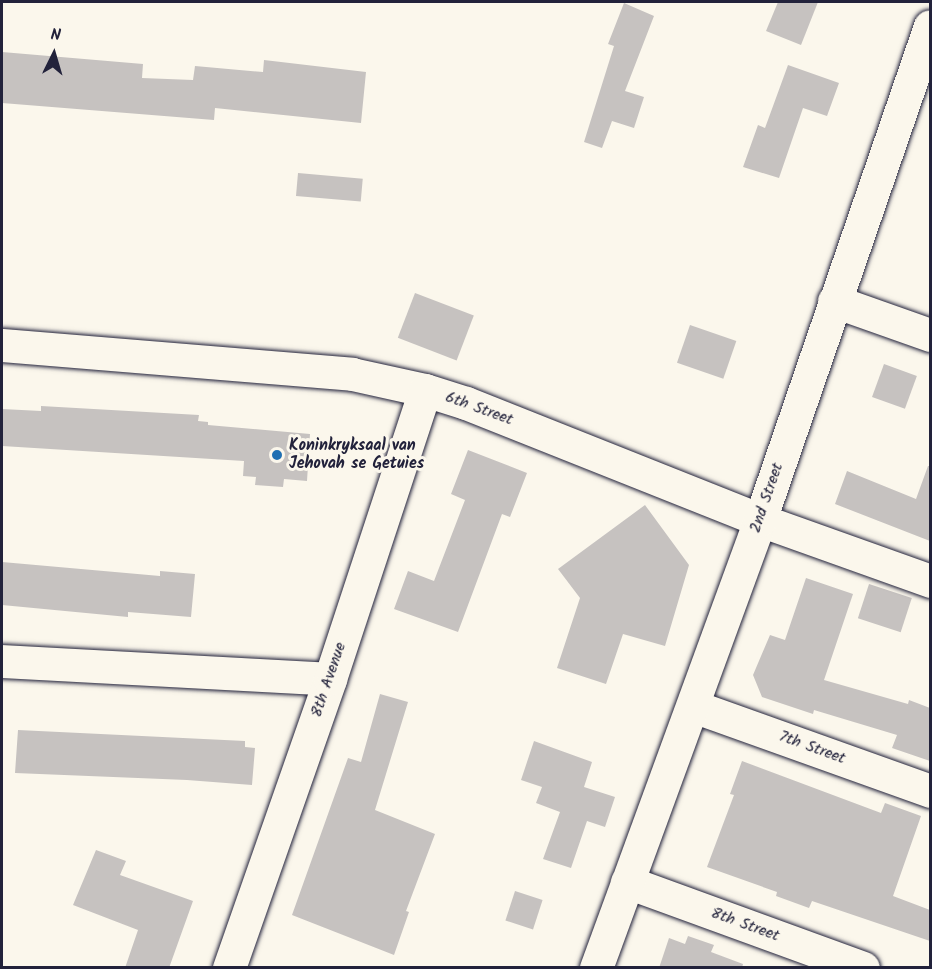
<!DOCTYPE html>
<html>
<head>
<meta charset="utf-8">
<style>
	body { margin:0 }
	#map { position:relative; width:932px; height:969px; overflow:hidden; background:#fbf7ec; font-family:Kalam,sans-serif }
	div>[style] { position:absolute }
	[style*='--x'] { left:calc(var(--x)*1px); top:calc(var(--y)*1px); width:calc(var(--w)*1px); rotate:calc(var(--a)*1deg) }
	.building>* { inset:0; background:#c6c2c0; transform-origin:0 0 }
	.roads { filter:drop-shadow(0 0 2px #22223b) drop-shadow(0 0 2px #22223b) }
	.minor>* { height:33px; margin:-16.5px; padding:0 16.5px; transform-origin:16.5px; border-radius:16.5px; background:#fbf7ec }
	.dots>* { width:16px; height:16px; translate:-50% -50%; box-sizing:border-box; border:3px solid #fbf7ec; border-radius:50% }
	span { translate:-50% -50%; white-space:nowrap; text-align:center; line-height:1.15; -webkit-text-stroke:6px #fbf7ec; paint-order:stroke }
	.street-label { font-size:16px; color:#22223b }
	.poi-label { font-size:16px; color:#22223b; font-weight:700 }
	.left { translate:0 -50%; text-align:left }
	.frame { position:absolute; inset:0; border:3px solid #22223b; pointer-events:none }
	.north { position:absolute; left:24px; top:24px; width:60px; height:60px; -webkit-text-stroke:4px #fbf7ec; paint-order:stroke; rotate:5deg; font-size:16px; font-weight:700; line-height:24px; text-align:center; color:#22223b }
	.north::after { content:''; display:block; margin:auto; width:21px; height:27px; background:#22223b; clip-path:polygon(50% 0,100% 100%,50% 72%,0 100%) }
</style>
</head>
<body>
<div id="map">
	<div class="building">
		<div style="clip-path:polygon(778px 2px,818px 2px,801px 45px,766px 31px)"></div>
		<div style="clip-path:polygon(624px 3px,654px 16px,625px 91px,644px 97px,634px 128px,612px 121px,602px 148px,584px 142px,614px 46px,608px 44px)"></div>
		<div style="clip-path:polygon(2px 52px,143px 64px,142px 78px,193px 80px,195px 66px,263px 72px,264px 60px,366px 72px,361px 123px,215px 108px,214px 120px,2px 103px)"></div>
		<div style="clip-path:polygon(788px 65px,839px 83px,827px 116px,803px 108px,779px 178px,743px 167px,758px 125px,765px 128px)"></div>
		<div style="left:298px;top:173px;width:65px;height:23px;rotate:5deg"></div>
		<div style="left:415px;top:293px;width:63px;height:48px;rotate:21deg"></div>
		<div style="left:690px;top:325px;width:49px;height:40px;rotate:19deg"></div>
		<div style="left:884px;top:364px;width:35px;height:35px;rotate:20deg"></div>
		<div style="clip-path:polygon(41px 406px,199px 415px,198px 421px,208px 422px,208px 425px,310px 434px,307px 481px,284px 479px,283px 487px,255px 485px,256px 477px,243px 476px,244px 461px,2px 446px,2px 409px,41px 411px)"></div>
		<div style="clip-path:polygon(468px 450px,527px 473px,510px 517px,502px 514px,458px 632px,394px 609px,408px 571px,434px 581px,465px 500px,451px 494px)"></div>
		<div style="clip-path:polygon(928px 466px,930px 466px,930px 541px,835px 504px,847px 471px,916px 499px)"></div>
		<div style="clip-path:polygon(645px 505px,689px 565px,665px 646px,623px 634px,606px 684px,557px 668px,580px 598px,558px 569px)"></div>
		<div style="clip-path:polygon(2px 562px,160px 576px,160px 571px,195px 574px,191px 617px,128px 612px,128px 617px,2px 605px)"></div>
		<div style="clip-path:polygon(806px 578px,853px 594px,824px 680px,908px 704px,909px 700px,930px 708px,930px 761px,892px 748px,897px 735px,814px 710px,813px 714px,762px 697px,753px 675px,770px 635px,785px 640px)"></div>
		<div style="left:869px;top:584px;width:45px;height:36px;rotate:18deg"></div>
		<div style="clip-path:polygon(380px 694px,408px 702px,375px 810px,435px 834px,406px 911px,409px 912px,394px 955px,292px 915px,348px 758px,361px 762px)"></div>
		<div style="clip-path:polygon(18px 730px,245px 741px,245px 747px,255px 748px,252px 785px,187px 780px,15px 773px)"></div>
		<div style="clip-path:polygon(534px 741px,592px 762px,584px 787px,615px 797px,605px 827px,587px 821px,571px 868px,543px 859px,560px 812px,536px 803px,542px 787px,521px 780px)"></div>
		<div style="clip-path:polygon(742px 761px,881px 813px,885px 803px,921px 816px,893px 896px,930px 910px,930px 941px,812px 901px,809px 908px,776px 896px,777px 892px,707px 867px,734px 795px,730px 794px)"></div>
		<div style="clip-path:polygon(96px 850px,126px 861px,120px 875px,193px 901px,169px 968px,125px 968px,138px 930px,73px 905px)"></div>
		<div style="left:515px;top:891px;width:29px;height:31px;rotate:18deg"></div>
		<div style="clip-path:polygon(688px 936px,714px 945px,711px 952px,743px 964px,742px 968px,659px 968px,669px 938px,685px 944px)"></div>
	</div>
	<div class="roads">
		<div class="minor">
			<div style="--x:834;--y:301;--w:102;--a:19.5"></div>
			<div style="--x:2;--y:345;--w:351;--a:4.7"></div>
			<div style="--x:352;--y:374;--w:75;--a:12.4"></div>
			<div style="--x:425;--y:390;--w:43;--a:17.6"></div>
			<div style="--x:466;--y:403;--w:316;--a:21.7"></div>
			<div style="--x:760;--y:520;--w:181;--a:19.7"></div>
			<div style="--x:2;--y:661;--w:328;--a:3.1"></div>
			<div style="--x:693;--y:706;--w:252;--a:19.7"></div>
			<div style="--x:627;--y:882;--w:251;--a:20"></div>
			<div style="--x:229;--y:968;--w:306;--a:-70.7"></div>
			<div style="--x:330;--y:679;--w:304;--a:-71.8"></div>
			<div style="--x:596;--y:968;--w:477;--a:-69.9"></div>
			<div style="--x:760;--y:520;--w:522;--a:-71.01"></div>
		</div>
	</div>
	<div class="dots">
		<div style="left:277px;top:455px;background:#1f6fb2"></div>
	</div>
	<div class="street-label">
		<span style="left:479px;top:409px;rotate:20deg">6th Street</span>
		<span style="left:767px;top:498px;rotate:-71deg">2nd Street</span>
		<span style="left:329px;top:680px;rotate:-71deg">8th Avenue</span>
		<span style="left:812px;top:748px;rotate:20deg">7th Street</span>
		<span style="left:745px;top:925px;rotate:20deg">8th Street</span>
	</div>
	<div class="poi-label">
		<span class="left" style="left:289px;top:455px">Koninkryksaal van<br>Jehovah se Getuies</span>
	</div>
	<div class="frame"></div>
	<div class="north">N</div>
</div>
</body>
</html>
